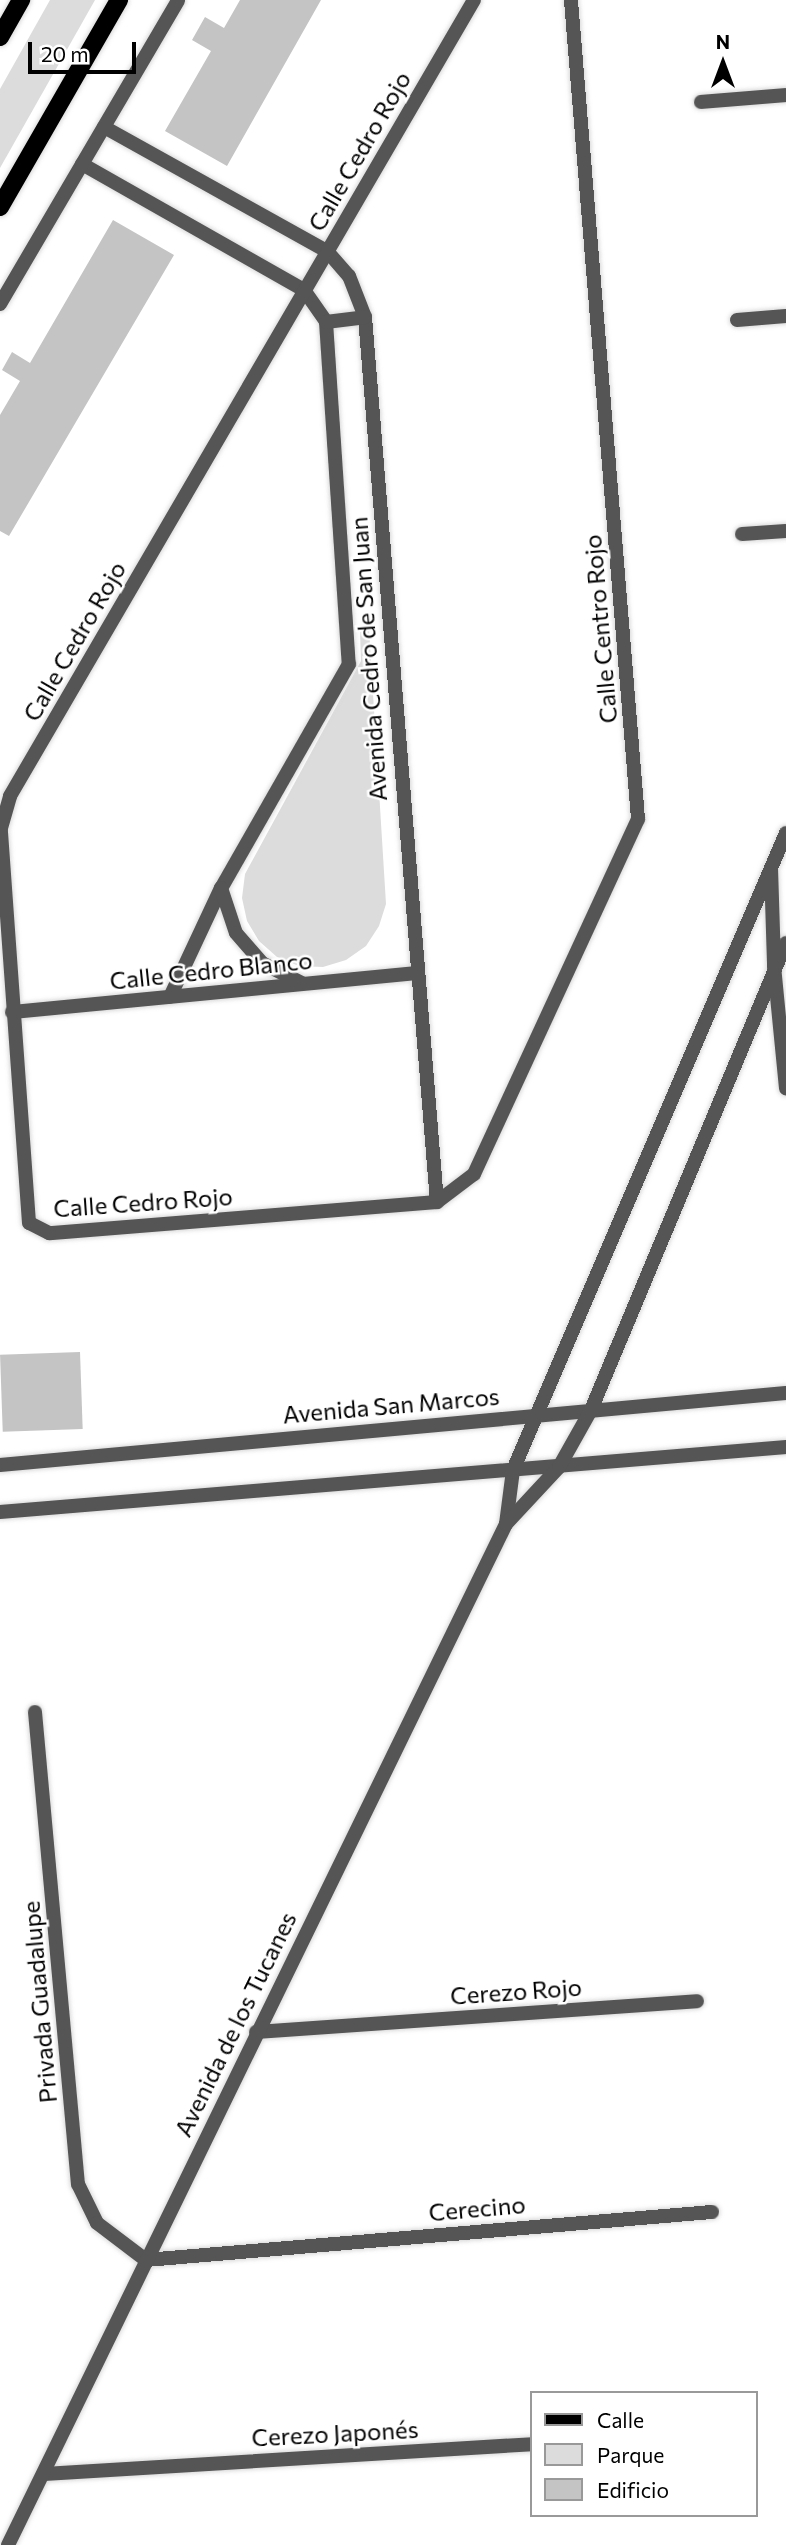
<!DOCTYPE html>
<html>
<head>
<meta charset="utf-8">
<style>
	body { margin:0 }
	#map { position:relative; width:786px; height:2545px; overflow:hidden; background:#fff; font-family:Commissioner,sans-serif }
	div>[style] { position:absolute }
	[style*='--x'] { left:calc(var(--x)*1px); top:calc(var(--y)*1px); width:calc(var(--w)*1px); rotate:calc(var(--a)*1deg) }
	.green>* { inset:0; background:#dcdcdc }
	.building>* { inset:0; background:#c4c4c4; transform-origin:0 0 }
	.roads { filter:drop-shadow(0 0 2px #dbdbdb) drop-shadow(0 0 2px #dbdbdb) }
	.minor>* { height:14px; margin:-7px; padding:0 7px; transform-origin:7px; border-radius:7px; background:#555 }
	.primary>* { height:18px; margin:-9px; padding:0 9px; transform-origin:9px; border-radius:9px; background:#000 }
	span { translate:-50% -50%; white-space:nowrap; text-align:center; line-height:1.15; -webkit-text-stroke:5px #fff; paint-order:stroke }
	.street-label { font-size:24px; color:#000 }
	.legend { position:absolute; left:530px; top:2391px; width:228px; height:126px; box-sizing:border-box; background:#fff; border:2px solid #999; margin:0; padding:9px 12px; list-style:none; font-size:21px; color:#000 }
	.legend li { display:flex; align-items:center; gap:14px; height:35px }
	.legend b { width:35px; border:2px solid #999 }
	.north { position:absolute; left:688px; top:28px; width:70px; height:70px; -webkit-text-stroke:5px #fff; paint-order:stroke; rotate:0deg; font-size:19px; font-weight:700; line-height:28px; text-align:center; color:#000 }
	.north::after { content:''; display:block; margin:auto; width:24px; height:32px; background:#000; clip-path:polygon(50% 0,100% 100%,50% 72%,0 100%) }
	.scale { position:absolute; left:28px; top:42px; width:108px; height:32px; box-sizing:border-box; border:4px solid #000; border-top:0; padding-left:9px; font-size:21px; line-height:24px; white-space:nowrap; color:#000; -webkit-text-stroke:5px #fff; paint-order:stroke }
</style>
</head>
<body>
<div id="map">
	<div class="green">
		<div style="clip-path:polygon(50px 0,95px 0,0 168px,0 89px)"></div>
		<div style="clip-path:polygon(369px 629px,386px 904px,379px 926px,366px 946px,346px 960px,323px 967px,299px 966px,277px 957px,259px 941px,247px 921px,242px 898px,245px 874px,361px 661px,360px 630px)"></div>
	</div>
	<div class="building">
		<div style="clip-path:polygon(240px 0,321px 0,227px 166px,165px 131px,211px 51px,192px 40px,205px 17px,224px 28px)"></div>
		<div style="clip-path:polygon(113px 220px,174px 255px,9px 536px,0 531px,0 415px,20px 381px,2px 370px,12px 352px,30px 363px)"></div>
		<div style="left:80px;top:1352px;width:77px;height:80px;rotate:88deg"></div>
	</div>
	<div class="roads">
		<div class="minor">
			<div style="--x:701;--y:102;--w:85;--a:-4.7"></div>
			<div style="--x:104;--y:127;--w:255;--a:29.1"></div>
			<div style="--x:327;--y:251;--w:33;--a:49"></div>
			<div style="--x:349;--y:276;--w:44;--a:68.7"></div>
			<div style="--x:365;--y:317;--w:888;--a:85.35"></div>
			<div style="--x:82;--y:164;--w:255;--a:29.6"></div>
			<div style="--x:304;--y:290;--w:39;--a:55"></div>
			<div style="--x:326;--y:322;--w:343;--a:86.2"></div>
			<div style="--x:349;--y:664;--w:258;--a:119.7"></div>
			<div style="--x:221;--y:888;--w:120;--a:115.1"></div>
			<div style="--x:0;--y:304;--w:352;--a:-59.6"></div>
			<div style="--x:737;--y:320;--w:49;--a:-4.7"></div>
			<div style="--x:326;--y:322;--w:39;--a:-7"></div>
			<div style="--x:742;--y:534;--w:44;--a:-3.9"></div>
			<div style="--x:771;--y:868;--w:98;--a:88.2"></div>
			<div style="--x:774;--y:966;--w:123;--a:84.4"></div>
			<div style="--x:221;--y:888;--w:47;--a:71.6"></div>
			<div style="--x:236;--y:933;--w:40;--a:49"></div>
			<div style="--x:262;--y:963;--w:45;--a:26.6"></div>
			<div style="--x:12;--y:1012;--w:405;--a:-5.5"></div>
			<div style="--x:437;--y:1202;--w:389;--a:175.4"></div>
			<div style="--x:49;--y:1233;--w:22;--a:-153"></div>
			<div style="--x:29;--y:1223;--w:396;--a:-94.1"></div>
			<div style="--x:1;--y:828;--w:33;--a:-74"></div>
			<div style="--x:10;--y:796;--w:921;--a:-59.76"></div>
			<div style="--x:437;--y:1202;--w:46;--a:-37.1"></div>
			<div style="--x:474;--y:1174;--w:391;--a:-65.2"></div>
			<div style="--x:638;--y:819;--w:822;--a:-94.68"></div>
			<div style="--x:0;--y:1465;--w:789;--a:-5.23"></div>
			<div style="--x:0;--y:1512;--w:789;--a:-4.73"></div>
			<div style="--x:506;--y:1524;--w:54;--a:-82.6"></div>
			<div style="--x:513;--y:1470;--w:693;--a:-66.8"></div>
			<div style="--x:35;--y:1712;--w:474;--a:84.8"></div>
			<div style="--x:78;--y:2184;--w:43;--a:64"></div>
			<div style="--x:97;--y:2223;--w:61;--a:37.1"></div>
			<div style="--x:146;--y:2260;--w:568;--a:-4.85"></div>
			<div style="--x:256;--y:2032;--w:442;--a:-4"></div>
			<div style="--x:44;--y:2474;--w:489;--a:-3.5"></div>
			<div style="--x:8;--y:2545;--w:1136;--a:-64"></div>
			<div style="--x:506;--y:1524;--w:78;--a:-47.1"></div>
			<div style="--x:559;--y:1467;--w:65;--a:-60.7"></div>
			<div style="--x:591;--y:1410;--w:506;--a:-67.34"></div>
		</div>
		<div class="primary">
			<div style="--x:0;--y:37;--w:43;--a:-60.4"></div>
			<div style="--x:0;--y:207;--w:239;--a:-60.1"></div>
		</div>
	</div>
	<div class="street-label">
		<span style="left:359px;top:151px;rotate:-60deg">Calle Cedro Rojo</span>
		<span style="left:600px;top:629px;rotate:-95deg">Calle Centro Rojo</span>
		<span style="left:74px;top:641px;rotate:-60deg">Calle Cedro Rojo</span>
		<span style="left:368px;top:659px;rotate:-94deg">Avenida Cedro de San Juan</span>
		<span style="left:211px;top:970px;rotate:-6deg">Calle Cedro Blanco</span>
		<span style="left:143px;top:1202px;rotate:-4deg">Calle Cedro Rojo</span>
		<span style="left:391px;top:1405px;rotate:-5deg">Avenida San Marcos</span>
		<span style="left:516px;top:1991px;rotate:-4deg">Cerezo Rojo</span>
		<span style="left:39px;top:2002px;rotate:-95deg">Privada Guadalupe</span>
		<span style="left:235px;top:2024px;rotate:-64deg">Avenida de los Tucanes</span>
		<span style="left:477px;top:2208px;rotate:-5deg">Cerecino</span>
		<span style="left:335px;top:2433px;rotate:-3deg">Cerezo Japonés</span>
	</div>
	<ul class="legend">
	<li><b style="height:9px;background:#000"></b>Calle</li>
	<li><b style="height:19px;background:#dcdcdc"></b>Parque</li>
	<li><b style="height:19px;background:#c4c4c4"></b>Edificio</li>
	</ul>
	<div class="north">N</div>
	<div class="scale">20 m</div>
</div>
</body>
</html>
